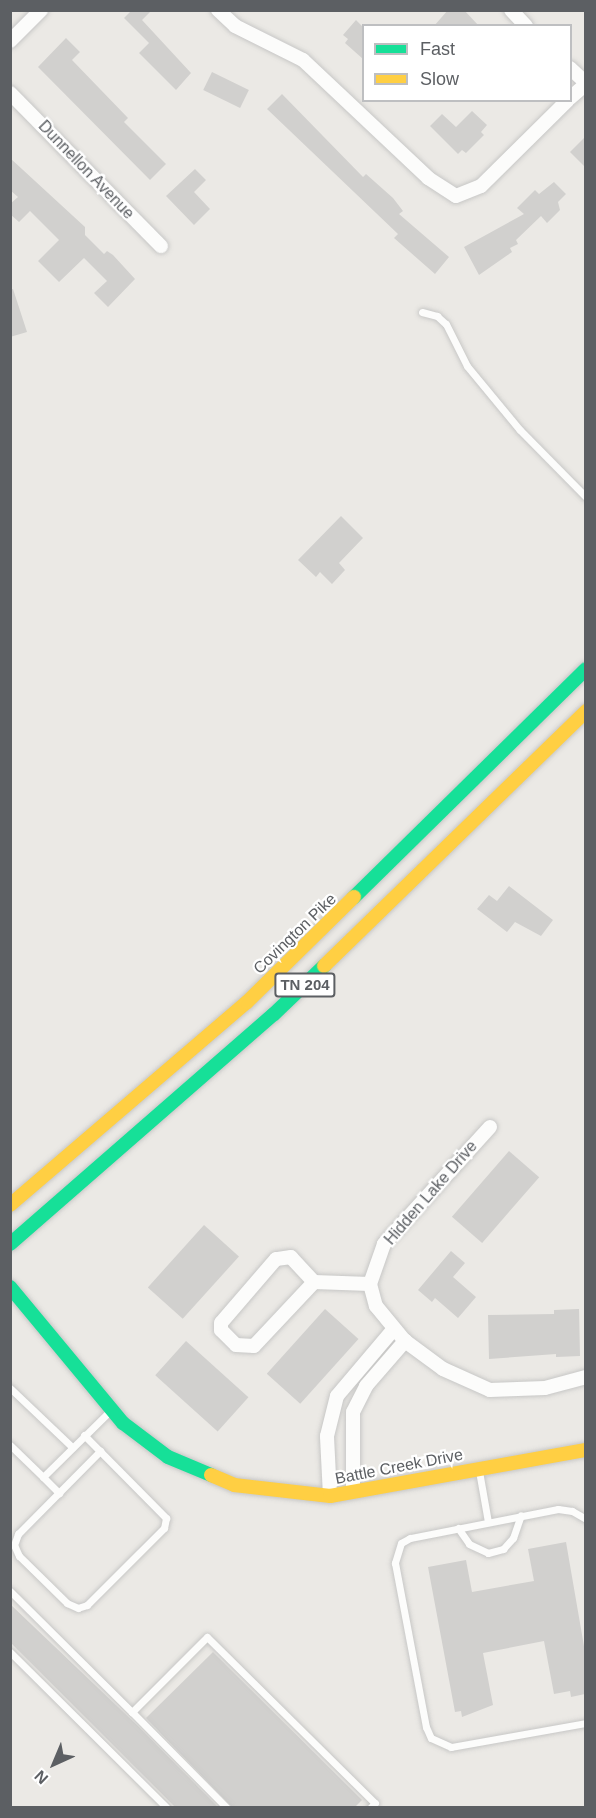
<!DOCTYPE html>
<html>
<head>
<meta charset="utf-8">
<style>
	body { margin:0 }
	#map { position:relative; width:596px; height:1818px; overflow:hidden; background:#ebe9e5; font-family:Arial,sans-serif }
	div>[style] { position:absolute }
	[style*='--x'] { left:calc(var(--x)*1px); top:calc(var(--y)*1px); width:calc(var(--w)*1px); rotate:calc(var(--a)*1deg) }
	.building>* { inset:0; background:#d1d0ce; transform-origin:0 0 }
	.roads { filter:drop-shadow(0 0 2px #c7c7c6) drop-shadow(0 0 2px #c7c7c6) }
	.lane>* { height:7px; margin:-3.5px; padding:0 3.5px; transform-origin:3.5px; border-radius:3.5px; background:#fcfcfb }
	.street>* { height:14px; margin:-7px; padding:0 7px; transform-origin:7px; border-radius:7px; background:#fcfcfb }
	.fast>* { height:14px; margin:-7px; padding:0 7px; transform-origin:7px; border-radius:7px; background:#16e098 }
	.slow>* { height:14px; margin:-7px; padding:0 7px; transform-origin:7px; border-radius:7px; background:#ffcf43 }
	span { translate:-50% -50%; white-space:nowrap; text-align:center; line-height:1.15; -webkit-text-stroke:4.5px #fff; paint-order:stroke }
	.shield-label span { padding:2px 4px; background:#fff; border:2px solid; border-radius:4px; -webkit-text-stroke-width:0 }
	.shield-label { font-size:15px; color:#5c5f63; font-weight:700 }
	.street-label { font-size:16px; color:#5c5f63 }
	.frame { position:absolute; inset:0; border:12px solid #5c5f63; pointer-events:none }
	.legend { position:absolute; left:362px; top:24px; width:210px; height:78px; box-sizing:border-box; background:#fff; border:2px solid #bebfc1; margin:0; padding:8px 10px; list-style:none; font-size:18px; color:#5c5f63 }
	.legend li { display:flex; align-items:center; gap:12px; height:30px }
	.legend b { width:30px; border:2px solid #bebfc1 }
	.north { position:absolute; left:24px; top:1734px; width:60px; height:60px; -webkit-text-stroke:4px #fff; paint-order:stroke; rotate:224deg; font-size:16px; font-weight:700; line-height:24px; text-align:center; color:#5c5f63 }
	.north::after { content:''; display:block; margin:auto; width:21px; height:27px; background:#5c5f63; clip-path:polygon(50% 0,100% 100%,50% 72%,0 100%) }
</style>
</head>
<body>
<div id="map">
	<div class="building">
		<div style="clip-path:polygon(132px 10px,152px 10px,142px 20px,191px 73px,176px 90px,139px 53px,149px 43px,124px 18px)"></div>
		<div style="clip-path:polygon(448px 10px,464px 10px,479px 26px,434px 26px)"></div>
		<div style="clip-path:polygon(356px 20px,363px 27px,363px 59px,345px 43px,348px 39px,343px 35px)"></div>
		<div style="clip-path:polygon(66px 38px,80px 52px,72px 60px,128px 118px,124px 122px,166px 164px,150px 180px,38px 67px)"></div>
		<div style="left:212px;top:72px;width:41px;height:20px;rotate:26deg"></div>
		<div style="clip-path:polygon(282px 94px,363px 177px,366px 174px,393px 198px,403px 211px,399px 214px,449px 257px,435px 274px,394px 238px,398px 234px,267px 109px)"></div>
		<div style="clip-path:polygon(472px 111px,487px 125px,481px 132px,484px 135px,466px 153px,462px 150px,458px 154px,430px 126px,442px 114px,456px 127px)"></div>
		<div style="clip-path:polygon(585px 137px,585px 167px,570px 152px)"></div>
		<div style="clip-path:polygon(10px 158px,85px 227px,85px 235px,104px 254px,107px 251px,113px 255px,135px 279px,108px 307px,94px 293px,107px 281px,84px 258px,59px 282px,38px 261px,59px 240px,30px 211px,19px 222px,10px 214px,10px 204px,18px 197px,10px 190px)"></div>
		<div style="clip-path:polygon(195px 169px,206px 180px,194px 192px,210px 209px,194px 225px,166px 196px)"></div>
		<div style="clip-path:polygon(554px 182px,566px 194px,558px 202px,560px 210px,547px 223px,541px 216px,516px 240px,518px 244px,510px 248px,512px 252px,479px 275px,464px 247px,524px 214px,517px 208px,535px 190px,539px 194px)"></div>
		<div style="clip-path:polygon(13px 289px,27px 332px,10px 337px,10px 290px)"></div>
		<div style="clip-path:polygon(341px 516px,363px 538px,339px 563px,345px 570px,332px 584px,320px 572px,316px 577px,298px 560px)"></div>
		<div style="clip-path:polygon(509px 886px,553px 920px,541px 936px,515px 922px,507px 932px,477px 909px,489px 895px,497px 901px)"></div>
		<div style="left:509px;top:1151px;width:40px;height:87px;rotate:41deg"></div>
		<div style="left:204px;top:1225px;width:47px;height:84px;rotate:42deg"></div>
		<div style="clip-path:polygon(451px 1251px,465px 1263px,453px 1277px,476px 1297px,458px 1318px,435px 1298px,432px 1302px,418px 1290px)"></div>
		<div style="left:325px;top:1309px;width:45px;height:87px;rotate:42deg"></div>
		<div style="clip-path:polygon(579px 1309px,580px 1356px,556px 1357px,556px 1354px,489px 1359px,488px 1315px,554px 1314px,554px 1310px)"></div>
		<div style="left:186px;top:1341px;width:84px;height:46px;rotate:42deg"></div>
		<div style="clip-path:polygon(566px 1542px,585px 1652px,585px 1694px,571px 1697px,570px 1691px,554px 1694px,544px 1641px,483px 1653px,493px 1705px,462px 1717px,461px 1711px,455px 1712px,428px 1567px,466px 1560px,472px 1592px,534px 1581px,528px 1549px)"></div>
		<div style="clip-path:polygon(10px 1604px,138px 1726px,219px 1808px,176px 1808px,10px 1642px)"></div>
		<div style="clip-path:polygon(213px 1652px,362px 1800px,354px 1808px,233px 1808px,146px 1718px)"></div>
	</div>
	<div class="roads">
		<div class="lane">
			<div style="--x:422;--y:312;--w:16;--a:15"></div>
			<div style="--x:437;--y:316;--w:12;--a:42"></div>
			<div style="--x:446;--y:324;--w:47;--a:63.4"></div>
			<div style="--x:467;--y:366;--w:83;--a:50.4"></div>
			<div style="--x:520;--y:430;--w:94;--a:45.4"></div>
			<div style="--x:10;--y:1388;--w:86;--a:43.6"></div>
			<div style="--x:84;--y:1435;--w:117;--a:45.3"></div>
			<div style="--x:166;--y:1518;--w:10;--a:101"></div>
			<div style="--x:164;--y:1528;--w:109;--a:135"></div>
			<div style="--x:87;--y:1605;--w:9;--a:162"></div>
			<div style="--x:78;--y:1608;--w:12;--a:-156"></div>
			<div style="--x:67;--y:1603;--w:67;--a:-135.6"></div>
			<div style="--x:19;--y:1556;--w:12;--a:-114"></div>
			<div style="--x:14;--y:1545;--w:12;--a:-70"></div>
			<div style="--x:18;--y:1534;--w:117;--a:-45.3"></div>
			<div style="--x:10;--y:1445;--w:46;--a:44.1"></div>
			<div style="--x:43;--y:1477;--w:95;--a:-44.6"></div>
			<div style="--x:479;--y:1471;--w:52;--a:80"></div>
			<div style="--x:43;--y:1477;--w:23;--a:45"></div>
			<div style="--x:586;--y:1519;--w:16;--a:-150"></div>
			<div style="--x:572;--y:1511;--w:14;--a:-172"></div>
			<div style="--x:558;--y:1509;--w:151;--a:168.9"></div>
			<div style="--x:410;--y:1538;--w:10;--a:151"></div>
			<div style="--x:401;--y:1543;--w:21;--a:107"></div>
			<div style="--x:395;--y:1563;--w:167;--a:79.3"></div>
			<div style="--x:426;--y:1727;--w:12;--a:66"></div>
			<div style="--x:431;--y:1738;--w:22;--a:24"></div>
			<div style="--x:451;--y:1747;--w:137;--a:-10.1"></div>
			<div style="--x:458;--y:1528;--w:19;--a:55"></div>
			<div style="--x:469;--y:1544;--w:21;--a:25"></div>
			<div style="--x:488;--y:1553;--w:16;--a:-15"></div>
			<div style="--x:503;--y:1549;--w:15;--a:-48"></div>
			<div style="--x:513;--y:1538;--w:24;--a:-71"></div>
			<div style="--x:10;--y:1591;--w:172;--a:44.8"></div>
			<div style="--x:132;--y:1712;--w:106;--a:-45"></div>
			<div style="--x:207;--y:1637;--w:236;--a:44.7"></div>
			<div style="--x:375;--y:1803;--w:7;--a:135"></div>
			<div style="--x:10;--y:1652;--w:221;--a:44.8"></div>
			<div style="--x:132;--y:1712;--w:135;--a:45.3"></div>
		</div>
		<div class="street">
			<div style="--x:218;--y:10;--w:23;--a:43"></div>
			<div style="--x:235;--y:26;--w:76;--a:26.6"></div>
			<div style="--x:303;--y:60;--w:172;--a:43.3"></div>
			<div style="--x:428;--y:178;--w:33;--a:33"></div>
			<div style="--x:456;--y:196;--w:27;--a:-22"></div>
			<div style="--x:481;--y:186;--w:122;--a:-44.7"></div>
			<div style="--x:511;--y:10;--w:22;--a:47"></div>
			<div style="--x:10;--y:41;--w:44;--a:-45"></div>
			<div style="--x:570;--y:68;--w:22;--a:43"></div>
			<div style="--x:10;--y:93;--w:215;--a:45.4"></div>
			<div style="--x:570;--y:98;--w:21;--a:-41"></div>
			<div style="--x:490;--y:1127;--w:158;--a:132.2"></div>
			<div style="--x:384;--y:1244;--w:42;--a:109.3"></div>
			<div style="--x:370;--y:1284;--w:23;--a:75"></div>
			<div style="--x:376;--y:1306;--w:45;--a:50.4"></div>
			<div style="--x:405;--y:1341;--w:47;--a:36.4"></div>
			<div style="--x:443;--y:1369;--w:51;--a:24.1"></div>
			<div style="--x:490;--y:1390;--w:55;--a:-2.1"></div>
			<div style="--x:545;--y:1388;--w:42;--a:-15"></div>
			<div style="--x:314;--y:1282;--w:34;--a:-133"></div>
			<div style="--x:291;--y:1257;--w:15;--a:172"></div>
			<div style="--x:276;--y:1259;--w:84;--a:130.7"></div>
			<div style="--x:221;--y:1323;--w:7;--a:90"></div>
			<div style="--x:221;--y:1330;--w:21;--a:45"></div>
			<div style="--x:236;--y:1345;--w:18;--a:3"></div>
			<div style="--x:254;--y:1346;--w:88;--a:-46.8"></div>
			<div style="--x:314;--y:1282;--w:56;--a:2"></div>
			<div style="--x:353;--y:1491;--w:79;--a:-90"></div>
			<div style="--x:353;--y:1412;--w:29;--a:-63"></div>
			<div style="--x:366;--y:1386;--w:60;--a:-49.1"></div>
			<div style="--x:330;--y:1496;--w:60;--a:-92.9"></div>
			<div style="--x:327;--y:1436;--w:41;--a:-76"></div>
			<div style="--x:337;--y:1396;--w:87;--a:-49.7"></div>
		</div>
		<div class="fast">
			<div style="--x:354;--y:897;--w:325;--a:-44.5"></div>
			<div style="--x:10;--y:1244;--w:350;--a:-41.1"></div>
			<div style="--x:274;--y:1014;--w:69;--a:-43.8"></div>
			<div style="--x:10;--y:1287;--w:177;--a:50.3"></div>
			<div style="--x:123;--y:1423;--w:56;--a:37.1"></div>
			<div style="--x:168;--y:1457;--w:47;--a:22.7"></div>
		</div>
		<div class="slow">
			<div style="--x:324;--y:966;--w:366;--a:-44.2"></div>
			<div style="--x:10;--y:1205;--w:312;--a:-40.6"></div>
			<div style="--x:247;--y:1002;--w:150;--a:-44.5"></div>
			<div style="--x:211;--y:1475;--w:25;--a:23"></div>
			<div style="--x:234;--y:1485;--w:97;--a:6.5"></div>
			<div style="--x:330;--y:1496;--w:260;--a:-10.2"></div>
		</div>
	</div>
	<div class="shield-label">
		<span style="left:305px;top:985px">TN 204</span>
	</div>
	<div class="street-label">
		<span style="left:86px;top:170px;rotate:46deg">Dunnellon Avenue</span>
		<span style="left:295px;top:934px;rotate:-44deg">Covington Pike</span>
		<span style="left:431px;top:1193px;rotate:-49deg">Hidden Lake Drive</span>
		<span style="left:399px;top:1467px;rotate:-11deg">Battle Creek Drive</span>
	</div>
	<div class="frame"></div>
	<ul class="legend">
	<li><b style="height:8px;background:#16e098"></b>Fast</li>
	<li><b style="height:8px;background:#ffcf43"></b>Slow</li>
	</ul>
	<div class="north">N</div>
</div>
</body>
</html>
